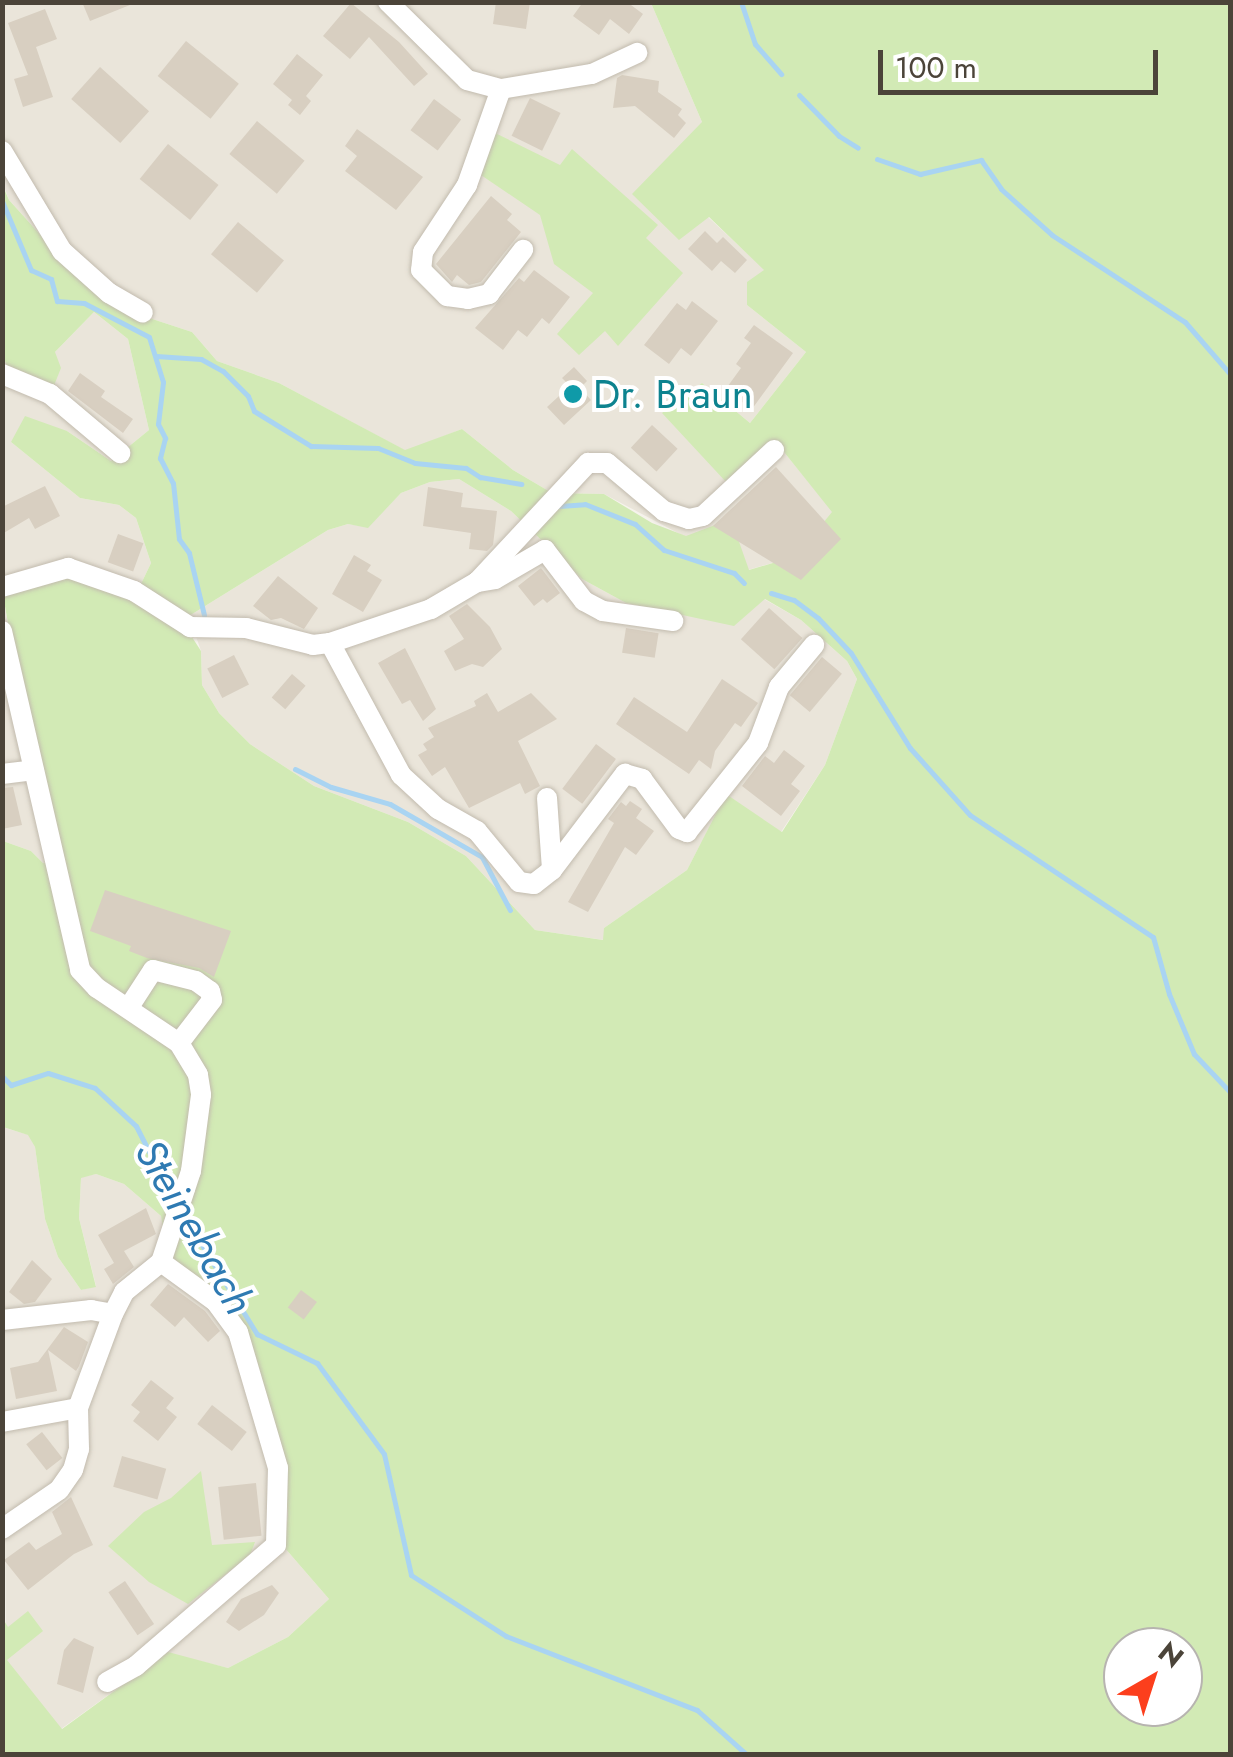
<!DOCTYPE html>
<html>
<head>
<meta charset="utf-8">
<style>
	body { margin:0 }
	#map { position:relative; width:1233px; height:1757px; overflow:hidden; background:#f6f3ec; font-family:Jost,sans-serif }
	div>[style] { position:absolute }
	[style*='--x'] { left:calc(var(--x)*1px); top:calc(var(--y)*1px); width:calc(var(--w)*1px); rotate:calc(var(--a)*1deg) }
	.residential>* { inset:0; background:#eae5da }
	.green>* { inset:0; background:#d2eab5 }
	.stream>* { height:5px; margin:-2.5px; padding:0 2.5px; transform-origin:2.5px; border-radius:2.5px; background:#a9d4f2 }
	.building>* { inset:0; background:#d8cfc1; transform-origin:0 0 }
	.roads { filter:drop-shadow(0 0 2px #c2bbae) drop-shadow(0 0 2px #c2bbae) }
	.minor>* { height:20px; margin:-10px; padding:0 10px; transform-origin:10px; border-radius:10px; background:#fff }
	.dots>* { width:28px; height:28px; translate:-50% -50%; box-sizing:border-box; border:5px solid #fff; border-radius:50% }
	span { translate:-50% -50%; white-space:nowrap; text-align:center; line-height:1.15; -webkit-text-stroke:8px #fff; paint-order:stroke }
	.culture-label { font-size:40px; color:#0d838f }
	.left { translate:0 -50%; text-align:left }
	.water-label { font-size:42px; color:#2e7ab2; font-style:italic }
	.frame { position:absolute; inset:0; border:5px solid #4b4439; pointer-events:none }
	.north { position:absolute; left:1103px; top:1627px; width:100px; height:100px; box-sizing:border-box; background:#fff; border:2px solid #b7b4b0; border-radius:50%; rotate:39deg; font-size:28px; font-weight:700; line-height:40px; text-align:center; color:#4b4439 }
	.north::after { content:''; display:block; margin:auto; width:35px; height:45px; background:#fc3f1d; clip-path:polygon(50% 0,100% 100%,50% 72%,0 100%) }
	.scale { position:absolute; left:878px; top:50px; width:280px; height:45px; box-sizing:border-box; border:5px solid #4b4439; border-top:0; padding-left:12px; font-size:30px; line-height:35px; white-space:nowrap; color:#4b4439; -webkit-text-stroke:8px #fff; paint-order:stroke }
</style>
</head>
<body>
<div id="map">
	<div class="residential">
		<div style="clip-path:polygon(3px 3px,651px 3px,702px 122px,679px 239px,708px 217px,765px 270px,747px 305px,806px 352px,750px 423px,702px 383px,663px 413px,766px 453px,784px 452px,833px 512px,796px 556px,748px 570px,604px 494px,552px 493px,513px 470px,462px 429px,406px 451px,279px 383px,217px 361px,192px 332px,134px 313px,64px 261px,9px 200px,3px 184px)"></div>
		<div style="clip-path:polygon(94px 312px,128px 339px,149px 430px,111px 461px,67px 431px,11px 442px,80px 498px,119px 505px,136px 518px,151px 563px,140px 586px,3px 595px,2px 352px,7px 367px,55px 352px)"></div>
		<div style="clip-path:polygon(459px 479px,511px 511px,582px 579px,626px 603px,679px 615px,754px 605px,764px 599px,801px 620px,847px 661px,857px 679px,825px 765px,781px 832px,726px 795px,687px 870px,604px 928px,604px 940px,535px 930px,466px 856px,408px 822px,314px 786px,250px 744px,219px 713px,202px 685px,201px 651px,189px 616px,328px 530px,348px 524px,368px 527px,401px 493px,430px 482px)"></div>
		<div style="clip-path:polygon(3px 596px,50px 862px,43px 863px,31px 851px,3px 841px)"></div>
		<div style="clip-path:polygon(2px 1127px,29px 1135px,35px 1147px,45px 1219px,58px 1257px,81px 1290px,96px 1286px,79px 1218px,81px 1177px,96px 1174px,124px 1184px,161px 1216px,168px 1261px,214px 1290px,283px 1460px,288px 1515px,284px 1547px,329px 1599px,288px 1637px,228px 1668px,167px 1653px,61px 1729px,6px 1660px)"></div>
	</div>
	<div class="green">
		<div style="clip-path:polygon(evenodd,651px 3px,1230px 3px,1230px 1754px,3px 1754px,3px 1619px,8px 1627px,28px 1611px,43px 1631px,7px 1660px,62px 1729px,168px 1652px,228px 1668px,288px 1637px,329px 1599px,284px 1547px,288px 1515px,283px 1460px,253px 1352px,168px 1261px,161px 1216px,124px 1184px,96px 1174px,81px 1178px,79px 1218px,96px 1287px,81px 1290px,58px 1257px,45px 1219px,35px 1147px,28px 1135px,3px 1127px,3px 841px,31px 851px,43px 863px,50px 862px,3px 595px,64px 577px,135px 597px,190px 634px,201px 651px,202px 685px,219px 713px,250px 744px,314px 786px,408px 822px,466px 856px,535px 930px,603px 940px,604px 928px,687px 870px,726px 794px,782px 832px,825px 765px,857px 679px,847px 661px,801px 620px,765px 599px,734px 626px,626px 603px,582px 579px,511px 511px,459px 479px,430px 482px,401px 493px,368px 528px,348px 524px,328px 530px,189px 616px,140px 586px,151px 563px,136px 518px,119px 505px,80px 498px,11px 442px,25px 416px,67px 431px,111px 461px,149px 430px,128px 339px,94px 312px,55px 352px,61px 368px,53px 388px,7px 367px,2px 352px,2px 184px,9px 200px,64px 261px,134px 313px,192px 332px,217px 361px,279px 383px,405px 450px,462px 429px,513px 470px,552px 493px,604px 494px,652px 523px,686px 536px,731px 519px,749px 570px,796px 556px,832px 512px,784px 452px,766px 453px,727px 483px,662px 413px,702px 383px,750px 423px,806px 352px,747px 305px,747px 282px,764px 270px,709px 217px,679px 240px,632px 194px,702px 122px,651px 3px,1123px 1647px,1183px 1647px,1183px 1707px,1123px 1707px,1123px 1647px)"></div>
		<div style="clip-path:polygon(493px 132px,560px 165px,572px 149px,658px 225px,646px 238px,683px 273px,618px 346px,605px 331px,579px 355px,557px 334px,593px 293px,554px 264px,540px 215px,478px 173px)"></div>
		<div style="clip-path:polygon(201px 1471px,212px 1545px,255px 1542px,250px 1555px,188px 1604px,149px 1582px,108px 1546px,144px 1512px,171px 1498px)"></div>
	</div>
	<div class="stream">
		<div style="--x:741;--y:2;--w:44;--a:71.6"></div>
		<div style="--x:755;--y:44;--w:40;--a:49"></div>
		<div style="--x:799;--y:95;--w:57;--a:45.7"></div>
		<div style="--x:839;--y:136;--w:22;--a:32"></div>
		<div style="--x:877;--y:159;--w:46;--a:19.2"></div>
		<div style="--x:920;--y:174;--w:63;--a:-12.9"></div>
		<div style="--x:981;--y:160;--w:35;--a:55"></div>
		<div style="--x:1001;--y:189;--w:69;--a:42"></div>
		<div style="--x:1052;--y:235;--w:159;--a:33.2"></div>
		<div style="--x:1185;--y:322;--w:69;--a:49.1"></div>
		<div style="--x:2;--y:201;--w:75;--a:67.2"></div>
		<div style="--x:31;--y:270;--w:22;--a:24"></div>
		<div style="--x:51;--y:279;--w:23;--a:75"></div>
		<div style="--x:57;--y:301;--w:27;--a:4"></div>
		<div style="--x:84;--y:303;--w:73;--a:27.6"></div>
		<div style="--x:149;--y:337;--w:47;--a:72.7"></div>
		<div style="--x:163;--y:382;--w:42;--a:96.8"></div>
		<div style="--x:158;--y:424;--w:16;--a:63"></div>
		<div style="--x:165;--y:438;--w:21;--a:104"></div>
		<div style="--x:160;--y:458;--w:28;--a:63"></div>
		<div style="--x:173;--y:483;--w:56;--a:83.9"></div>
		<div style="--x:179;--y:539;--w:17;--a:54"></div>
		<div style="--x:189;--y:553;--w:64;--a:76.4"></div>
		<div style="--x:156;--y:356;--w:45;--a:3.8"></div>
		<div style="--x:201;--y:359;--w:25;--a:29"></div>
		<div style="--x:223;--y:371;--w:35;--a:45"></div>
		<div style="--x:248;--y:396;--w:16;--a:68"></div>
		<div style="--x:254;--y:411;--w:67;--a:31.6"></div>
		<div style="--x:311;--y:446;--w:67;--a:1.7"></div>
		<div style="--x:378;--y:448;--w:40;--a:22"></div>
		<div style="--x:415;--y:463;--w:51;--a:5.6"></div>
		<div style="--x:466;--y:468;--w:17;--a:33"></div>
		<div style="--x:480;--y:477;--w:42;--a:9.7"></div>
		<div style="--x:559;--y:506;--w:26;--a:-4"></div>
		<div style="--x:585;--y:504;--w:54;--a:21.8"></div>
		<div style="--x:635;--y:524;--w:39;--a:42"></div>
		<div style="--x:664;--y:550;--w:74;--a:18.2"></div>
		<div style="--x:734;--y:573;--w:14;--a:45"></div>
		<div style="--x:771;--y:593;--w:24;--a:17"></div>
		<div style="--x:794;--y:600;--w:30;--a:37"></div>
		<div style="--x:818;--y:618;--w:48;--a:46.7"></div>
		<div style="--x:851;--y:653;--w:112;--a:58.2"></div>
		<div style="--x:910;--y:748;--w:90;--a:48.2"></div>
		<div style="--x:970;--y:815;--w:220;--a:33.7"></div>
		<div style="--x:1153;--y:937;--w:59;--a:74.3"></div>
		<div style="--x:1169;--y:994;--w:65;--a:67.4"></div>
		<div style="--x:1194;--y:1054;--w:52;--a:46.5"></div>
		<div style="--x:295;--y:769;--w:40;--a:26.6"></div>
		<div style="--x:331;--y:787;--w:61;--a:16.1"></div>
		<div style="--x:390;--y:804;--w:106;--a:29.9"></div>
		<div style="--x:482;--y:857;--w:60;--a:62.2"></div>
		<div style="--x:2;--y:1076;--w:13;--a:45"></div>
		<div style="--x:11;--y:1085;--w:39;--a:-18"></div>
		<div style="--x:48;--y:1073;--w:49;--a:17.7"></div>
		<div style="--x:95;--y:1088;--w:56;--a:42.8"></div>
		<div style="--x:136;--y:1126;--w:86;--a:63.1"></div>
		<div style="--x:184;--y:1216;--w:139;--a:58.3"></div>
		<div style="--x:257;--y:1334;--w:67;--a:25.8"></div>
		<div style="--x:317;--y:1363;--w:113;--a:53.6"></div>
		<div style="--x:384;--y:1454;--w:124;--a:77.4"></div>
		<div style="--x:411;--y:1575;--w:113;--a:32.7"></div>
		<div style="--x:506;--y:1636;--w:205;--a:21.2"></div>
		<div style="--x:697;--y:1710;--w:66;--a:41.9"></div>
	</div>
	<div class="building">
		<div style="clip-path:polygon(82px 2px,135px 2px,135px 3px,90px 21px)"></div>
		<div style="clip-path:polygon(496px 2px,530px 2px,526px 29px,493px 24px)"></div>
		<div style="clip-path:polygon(583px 2px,627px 2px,643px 14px,629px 34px,610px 19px,599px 35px,573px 16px)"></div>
		<div style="clip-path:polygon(351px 3px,399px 42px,428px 74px,414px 86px,369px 37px,350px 59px,323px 36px)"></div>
		<div style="clip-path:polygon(45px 9px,57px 39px,36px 47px,53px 97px,23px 107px,14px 79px,28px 75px,8px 23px)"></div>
		<div style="left:186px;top:41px;width:68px;height:45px;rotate:39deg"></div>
		<div style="clip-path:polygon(297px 54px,323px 75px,306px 96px,311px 101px,300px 115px,288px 105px,292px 100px,273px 84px)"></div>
		<div style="left:100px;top:67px;width:66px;height:43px;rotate:42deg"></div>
		<div style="clip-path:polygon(622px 75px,659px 81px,658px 92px,682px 109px,678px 115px,686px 123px,674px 138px,635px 106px,613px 108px,617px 78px)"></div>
		<div style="left:530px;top:98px;width:34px;height:42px;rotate:26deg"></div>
		<div style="left:434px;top:99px;width:34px;height:39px;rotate:37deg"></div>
		<div style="left:257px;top:121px;width:62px;height:43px;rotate:40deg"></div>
		<div style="clip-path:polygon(357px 129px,423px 177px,396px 210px,345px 171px,357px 156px,345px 146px)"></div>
		<div style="left:168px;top:144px;width:65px;height:45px;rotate:39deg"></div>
		<div style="clip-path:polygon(491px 196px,512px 214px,507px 220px,521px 232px,481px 282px,469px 285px,457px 275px,452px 282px,436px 264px)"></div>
		<div style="left:238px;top:222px;width:60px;height:42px;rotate:40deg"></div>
		<div style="clip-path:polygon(705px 231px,717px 243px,723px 237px,747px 260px,735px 273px,721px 261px,712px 271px,688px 249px)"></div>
		<div style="clip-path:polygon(534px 270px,570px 297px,549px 324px,542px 318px,527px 337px,518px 330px,503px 350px,475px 328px,519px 278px,524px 282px)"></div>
		<div style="clip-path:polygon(692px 301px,718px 321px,691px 356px,681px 348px,669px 364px,644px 345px,677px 303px,686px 310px)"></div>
		<div style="clip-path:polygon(754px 325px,793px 353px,752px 409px,725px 390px,741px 368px,736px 364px,751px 343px,744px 338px)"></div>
		<div style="clip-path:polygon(574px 367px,587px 381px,580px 388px,591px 400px,564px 425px,547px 407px,570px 386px,562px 378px)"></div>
		<div style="clip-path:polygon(80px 373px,105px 391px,101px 397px,133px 419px,123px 433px,68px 391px)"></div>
		<div style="left:652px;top:425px;width:35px;height:31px;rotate:43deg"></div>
		<div style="clip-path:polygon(776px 467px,841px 539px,801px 580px,713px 526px)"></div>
		<div style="clip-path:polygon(45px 486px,60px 516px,35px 529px,29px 518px,2px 534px,2px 507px)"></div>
		<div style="clip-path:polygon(428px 487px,463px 493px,461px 507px,497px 511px,493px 545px,487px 551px,469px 549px,471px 533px,423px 526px)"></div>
		<div style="left:118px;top:534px;width:27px;height:30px;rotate:20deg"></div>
		<div style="clip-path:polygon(354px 555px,371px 565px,367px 571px,382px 580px,363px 612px,332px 594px)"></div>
		<div style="clip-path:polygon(541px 568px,560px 593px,547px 603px,543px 599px,534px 606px,518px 586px)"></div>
		<div style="clip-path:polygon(278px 576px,318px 608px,304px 629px,281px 618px,271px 620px,253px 606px)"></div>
		<div style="clip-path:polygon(467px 604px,490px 627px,502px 649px,483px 667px,472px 664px,455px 671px,444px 651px,464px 639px,449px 616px)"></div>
		<div style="left:769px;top:608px;width:45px;height:42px;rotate:42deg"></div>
		<div style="left:626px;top:628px;width:33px;height:25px;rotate:9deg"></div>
		<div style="clip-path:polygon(405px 648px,436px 709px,423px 721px,410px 700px,402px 704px,378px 663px)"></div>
		<div style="left:234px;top:655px;width:33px;height:30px;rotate:63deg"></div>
		<div style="left:822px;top:657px;width:26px;height:50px;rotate:40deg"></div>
		<div style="left:292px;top:674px;width:18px;height:31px;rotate:41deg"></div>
		<div style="clip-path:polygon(722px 679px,758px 703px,741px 727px,735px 723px,715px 751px,711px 769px,699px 760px,689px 774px,616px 724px,634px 697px,687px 732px)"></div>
		<div style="clip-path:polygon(487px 693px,498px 712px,531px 693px,557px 719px,518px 741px,540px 786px,525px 794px,520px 783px,469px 808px,445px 767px,432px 776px,418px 755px,427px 750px,423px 744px,434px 737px,428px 728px,476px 706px,474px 701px)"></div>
		<div style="left:596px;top:744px;width:25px;height:56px;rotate:37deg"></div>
		<div style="clip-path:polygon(784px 750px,805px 766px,791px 784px,800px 791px,781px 816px,742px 786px,765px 756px,774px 763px)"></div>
		<div style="clip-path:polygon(13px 787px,22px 825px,2px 829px,2px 788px)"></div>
		<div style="clip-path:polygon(630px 801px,642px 809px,636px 818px,654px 831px,636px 855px,625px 847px,588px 912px,568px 902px,614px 823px,608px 819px,621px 802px,626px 806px)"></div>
		<div style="clip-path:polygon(105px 890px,231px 931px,214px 977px,199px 968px,147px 958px,129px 951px,131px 946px,90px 931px)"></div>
		<div style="clip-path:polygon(146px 1208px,156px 1234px,124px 1251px,134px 1267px,113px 1284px,104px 1269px,114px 1263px,98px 1235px)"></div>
		<div style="clip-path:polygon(32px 1260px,52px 1279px,35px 1302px,24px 1304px,9px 1292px)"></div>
		<div style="clip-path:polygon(168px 1284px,205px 1311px,220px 1331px,208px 1342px,184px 1317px,175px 1327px,150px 1305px)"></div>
		<div style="left:301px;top:1290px;width:20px;height:22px;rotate:37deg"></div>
		<div style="clip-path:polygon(64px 1327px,88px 1342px,79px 1366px,76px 1371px,48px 1350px,57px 1391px,16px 1399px,10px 1368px,38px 1362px)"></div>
		<div style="clip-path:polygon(151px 1380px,174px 1398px,166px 1408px,177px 1417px,158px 1441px,133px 1421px,140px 1412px,131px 1405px)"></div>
		<div style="left:212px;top:1405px;width:44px;height:24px;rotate:38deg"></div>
		<div style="left:42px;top:1432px;width:33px;height:20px;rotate:52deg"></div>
		<div style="left:122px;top:1456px;width:46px;height:32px;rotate:16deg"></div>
		<div style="left:256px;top:1483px;width:53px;height:38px;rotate:84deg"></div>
		<div style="clip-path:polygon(71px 1497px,93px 1545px,74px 1554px,28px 1590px,4px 1560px,29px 1542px,36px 1550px,62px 1534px,52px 1512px)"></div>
		<div style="left:125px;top:1581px;width:52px;height:20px;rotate:56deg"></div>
		<div style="clip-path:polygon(272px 1585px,279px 1593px,264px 1615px,239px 1631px,226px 1622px,241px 1599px)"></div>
		<div style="clip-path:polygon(74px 1638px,94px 1647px,83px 1693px,57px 1684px,64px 1650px)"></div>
	</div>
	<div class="roads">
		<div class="minor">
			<div style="--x:388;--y:2;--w:111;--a:44.6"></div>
			<div style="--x:467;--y:80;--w:35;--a:15"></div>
			<div style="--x:501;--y:89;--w:92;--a:-9.4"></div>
			<div style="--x:592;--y:74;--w:50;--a:-25"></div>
			<div style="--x:501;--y:89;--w:102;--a:109.5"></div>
			<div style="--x:467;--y:185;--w:80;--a:123.3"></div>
			<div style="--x:423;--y:252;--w:18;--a:96"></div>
			<div style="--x:421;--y:270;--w:37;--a:45"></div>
			<div style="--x:447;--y:296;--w:21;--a:8"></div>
			<div style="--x:468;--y:299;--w:22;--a:-13"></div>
			<div style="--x:489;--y:294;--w:56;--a:-52.3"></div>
			<div style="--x:2;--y:151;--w:117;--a:59"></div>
			<div style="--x:62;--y:251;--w:63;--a:41.8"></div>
			<div style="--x:109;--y:293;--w:39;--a:30"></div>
			<div style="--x:2;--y:374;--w:52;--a:22.6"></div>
			<div style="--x:50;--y:394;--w:92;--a:40.1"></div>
			<div style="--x:477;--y:582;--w:18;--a:-9"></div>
			<div style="--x:495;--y:579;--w:58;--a:-30.1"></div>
			<div style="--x:545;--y:550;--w:64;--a:52.6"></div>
			<div style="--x:584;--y:601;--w:21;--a:28"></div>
			<div style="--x:603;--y:611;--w:71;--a:8.1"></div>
			<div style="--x:2;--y:587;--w:69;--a:-16.1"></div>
			<div style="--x:68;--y:568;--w:70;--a:19.2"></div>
			<div style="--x:134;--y:591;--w:67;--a:32.7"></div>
			<div style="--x:190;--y:627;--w:56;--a:1"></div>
			<div style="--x:246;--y:628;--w:69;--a:14.2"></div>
			<div style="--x:313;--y:645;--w:17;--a:-7"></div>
			<div style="--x:330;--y:643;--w:107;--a:-18.6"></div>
			<div style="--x:431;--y:609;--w:53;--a:-30.4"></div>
			<div style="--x:477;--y:582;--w:163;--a:-47"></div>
			<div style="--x:588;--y:463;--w:19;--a:0"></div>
			<div style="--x:607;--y:463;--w:75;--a:40.1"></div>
			<div style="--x:664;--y:511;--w:26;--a:18"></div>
			<div style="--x:689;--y:519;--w:14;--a:-12"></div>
			<div style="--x:703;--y:516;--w:97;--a:-42.9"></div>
			<div style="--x:2;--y:631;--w:348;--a:77"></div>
			<div style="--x:80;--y:970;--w:25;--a:47"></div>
			<div style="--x:97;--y:988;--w:99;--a:33.9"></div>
			<div style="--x:179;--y:1043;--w:37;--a:59"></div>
			<div style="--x:198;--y:1075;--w:20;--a:81"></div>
			<div style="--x:201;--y:1095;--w:77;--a:97.5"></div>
			<div style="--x:191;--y:1171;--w:96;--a:108.2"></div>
			<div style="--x:161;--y:1262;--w:68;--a:36"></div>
			<div style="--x:216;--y:1302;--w:37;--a:54"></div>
			<div style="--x:238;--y:1332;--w:142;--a:73.6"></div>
			<div style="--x:278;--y:1468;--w:77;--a:91.5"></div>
			<div style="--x:276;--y:1545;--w:185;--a:139.2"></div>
			<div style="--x:136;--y:1666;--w:33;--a:151"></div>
			<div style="--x:330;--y:643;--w:150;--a:61.7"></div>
			<div style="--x:401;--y:775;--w:50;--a:42.6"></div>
			<div style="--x:438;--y:809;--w:45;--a:29.4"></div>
			<div style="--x:477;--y:831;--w:66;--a:50.5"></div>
			<div style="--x:519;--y:882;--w:15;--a:8"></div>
			<div style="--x:534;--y:884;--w:23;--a:-38"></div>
			<div style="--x:552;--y:870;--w:121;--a:-52.8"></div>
			<div style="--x:625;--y:774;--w:18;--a:16"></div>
			<div style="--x:642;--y:779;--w:62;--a:53.5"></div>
			<div style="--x:679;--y:829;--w:9;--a:21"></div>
			<div style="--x:687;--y:832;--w:114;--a:-51.4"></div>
			<div style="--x:758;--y:743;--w:60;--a:-69.4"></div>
			<div style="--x:779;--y:687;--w:55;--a:-50.2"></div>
			<div style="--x:2;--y:774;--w:32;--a:-7"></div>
			<div style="--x:547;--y:798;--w:72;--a:86"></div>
			<div style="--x:129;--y:1007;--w:44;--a:-57"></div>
			<div style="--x:153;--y:970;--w:44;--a:14.3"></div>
			<div style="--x:196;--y:981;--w:17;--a:36"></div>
			<div style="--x:210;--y:991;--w:9;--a:77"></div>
			<div style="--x:212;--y:1000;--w:54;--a:127.5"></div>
			<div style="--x:2;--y:1320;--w:90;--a:-6.4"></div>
			<div style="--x:91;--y:1310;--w:22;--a:10"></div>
			<div style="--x:2;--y:1422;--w:77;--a:-10.4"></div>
			<div style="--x:2;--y:1529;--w:69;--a:-34.4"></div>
			<div style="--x:59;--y:1490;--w:24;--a:-55"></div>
			<div style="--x:73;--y:1470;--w:22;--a:-74"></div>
			<div style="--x:79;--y:1449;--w:41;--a:-91.4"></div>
			<div style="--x:78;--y:1408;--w:100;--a:-69.6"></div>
			<div style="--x:113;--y:1314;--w:25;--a:-63"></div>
			<div style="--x:124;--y:1292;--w:48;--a:-39"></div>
		</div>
	</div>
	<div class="dots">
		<div style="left:573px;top:394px;background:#0f9aa8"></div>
	</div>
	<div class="culture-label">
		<span class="left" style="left:593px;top:394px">Dr. Braun</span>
	</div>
	<div class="water-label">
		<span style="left:194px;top:1227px;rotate:60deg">Steinebach</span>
	</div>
	<div class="frame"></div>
	<div class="north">N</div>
	<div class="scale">100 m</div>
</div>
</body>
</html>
